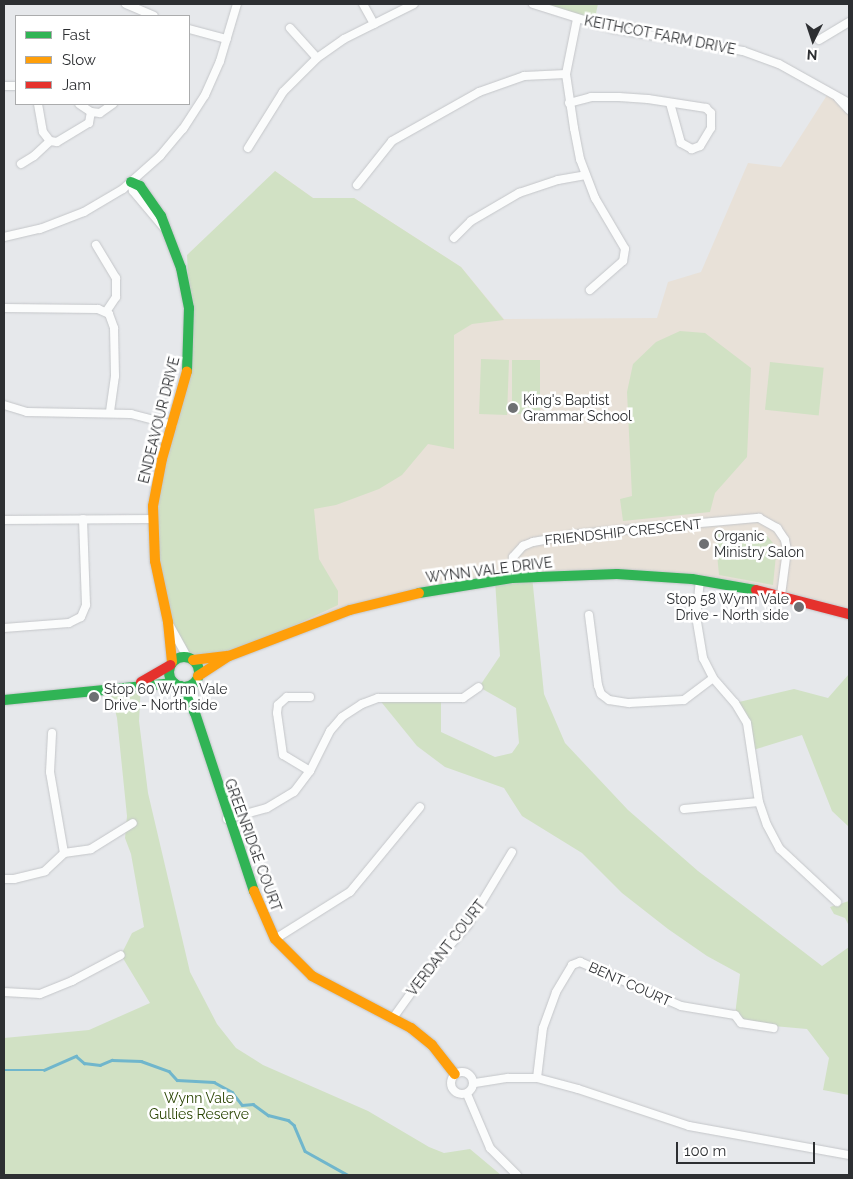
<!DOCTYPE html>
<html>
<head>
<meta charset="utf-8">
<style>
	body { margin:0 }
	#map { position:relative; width:853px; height:1179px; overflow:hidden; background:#e6e8eb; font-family:Raleway,sans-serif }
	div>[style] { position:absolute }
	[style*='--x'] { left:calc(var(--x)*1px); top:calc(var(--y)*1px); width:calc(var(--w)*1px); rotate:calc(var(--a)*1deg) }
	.education>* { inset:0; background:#e8e1d8 }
	.green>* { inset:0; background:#d1e1c4; transform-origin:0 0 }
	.stream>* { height:2.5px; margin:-1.25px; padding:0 1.25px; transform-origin:1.25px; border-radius:1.25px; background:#70b6cc }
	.roads { filter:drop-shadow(0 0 1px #c4c6c9) drop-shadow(0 0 1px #c4c6c9) }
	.street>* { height:8px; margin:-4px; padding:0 4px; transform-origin:4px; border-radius:4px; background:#fbfcfc }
	.street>.ring { margin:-4px; padding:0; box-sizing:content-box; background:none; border:8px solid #fbfcfc; border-radius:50% }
	.fast>* { height:10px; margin:-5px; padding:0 5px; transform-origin:5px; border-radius:5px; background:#30b455 }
	.fast>.ring { margin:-5px; padding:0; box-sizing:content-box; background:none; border:10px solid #30b455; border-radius:50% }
	.slow>* { height:10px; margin:-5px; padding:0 5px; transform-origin:5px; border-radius:5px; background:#ff9f0a }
	.jam>* { height:10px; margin:-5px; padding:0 5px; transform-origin:5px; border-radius:5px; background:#e5322d }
	.dots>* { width:14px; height:14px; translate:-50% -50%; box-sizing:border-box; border:2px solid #fff; border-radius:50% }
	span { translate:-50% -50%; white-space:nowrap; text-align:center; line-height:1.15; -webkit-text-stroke:5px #fff; paint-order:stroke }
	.street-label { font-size:14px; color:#2d2f32 }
	.poi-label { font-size:14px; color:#2d2f32 }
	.left { translate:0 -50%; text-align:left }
	.right { translate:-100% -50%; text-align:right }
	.park-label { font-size:14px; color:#294402 }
	.frame { position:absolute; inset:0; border:5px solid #2d2f32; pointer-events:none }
	.legend { position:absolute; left:15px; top:15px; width:175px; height:90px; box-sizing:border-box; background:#fff; border:1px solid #abacad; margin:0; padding:6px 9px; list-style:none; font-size:15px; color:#2d2f32 }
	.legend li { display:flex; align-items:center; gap:10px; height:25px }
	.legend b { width:25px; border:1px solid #abacad }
	.north { position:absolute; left:788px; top:15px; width:50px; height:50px; -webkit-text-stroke:4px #fff; paint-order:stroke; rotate:184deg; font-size:14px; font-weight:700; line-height:20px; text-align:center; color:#2d2f32 }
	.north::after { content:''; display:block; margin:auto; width:18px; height:22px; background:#2d2f32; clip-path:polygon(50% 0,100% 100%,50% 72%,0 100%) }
	.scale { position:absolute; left:676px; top:1142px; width:139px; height:22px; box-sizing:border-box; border:2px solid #2d2f32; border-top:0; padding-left:6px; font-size:15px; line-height:18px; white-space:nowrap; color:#2d2f32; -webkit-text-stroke:4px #fff; paint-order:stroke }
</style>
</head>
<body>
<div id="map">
	<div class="education">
		<div style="clip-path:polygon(829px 92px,849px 110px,849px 614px,692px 579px,532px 576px,397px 597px,229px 656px,275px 171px,313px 198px,354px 198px,461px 267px,504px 319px,657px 318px,668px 282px,701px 272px,748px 163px,781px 167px)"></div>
	</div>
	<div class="green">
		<div style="clip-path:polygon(533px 4px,598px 4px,596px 13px,613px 29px)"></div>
		<div style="clip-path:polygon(275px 171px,313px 198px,354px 198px,461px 267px,504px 320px,472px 324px,454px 335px,454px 449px,428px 444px,402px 475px,379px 489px,336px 505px,314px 509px,319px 559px,338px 591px,338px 605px,229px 656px,185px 657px,175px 636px,153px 525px,191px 340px,187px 255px)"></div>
		<div style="clip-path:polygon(680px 331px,705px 333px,751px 368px,747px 457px,715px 493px,710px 512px,623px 521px,620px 499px,632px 496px,627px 392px,633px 364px,656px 342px)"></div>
		<div style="left:481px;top:359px;width:28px;height:55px;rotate:2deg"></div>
		<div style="left:512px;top:360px;width:28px;height:54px"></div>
		<div style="left:770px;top:362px;width:54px;height:48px;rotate:6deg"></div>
		<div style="clip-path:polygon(763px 531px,773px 543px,776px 555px,773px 585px,719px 575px,715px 533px)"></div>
		<div style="clip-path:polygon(532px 576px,544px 694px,565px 743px,628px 810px,698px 871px,822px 966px,849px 947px,849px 1095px,823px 1090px,829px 1058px,807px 1029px,741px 1023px,735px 1015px,740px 974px,707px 956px,668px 929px,622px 893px,582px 853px,522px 816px,504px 788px,445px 767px,417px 746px,378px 698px,441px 698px,441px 732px,495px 757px,512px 753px,519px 743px,516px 708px,479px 687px,500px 656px,495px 580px)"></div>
		<div style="clip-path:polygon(849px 674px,849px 827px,832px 811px,802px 735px,753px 750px,735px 703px,794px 689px,828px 698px)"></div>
		<div style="clip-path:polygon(141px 684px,139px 721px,148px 793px,190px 972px,217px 1024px,236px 1048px,263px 1065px,368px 1111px,429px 1147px,444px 1153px,470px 1149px,501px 1175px,4px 1175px,4px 1038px,89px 1030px,150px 1003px,121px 955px,132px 933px,144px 927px,131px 854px,125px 838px,127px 816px,117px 718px,110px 690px)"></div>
		<div style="clip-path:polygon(849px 901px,849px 926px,845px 918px,834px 914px,830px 907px)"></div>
	</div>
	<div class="stream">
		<div style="--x:4;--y:1070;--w:40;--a:0"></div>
		<div style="--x:44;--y:1070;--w:35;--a:-24"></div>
		<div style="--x:76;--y:1056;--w:11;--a:41"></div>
		<div style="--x:84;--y:1063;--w:16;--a:7"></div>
		<div style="--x:100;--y:1065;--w:13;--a:-23"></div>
		<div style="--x:112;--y:1060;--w:29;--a:2"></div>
		<div style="--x:141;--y:1061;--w:30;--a:20"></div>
		<div style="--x:169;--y:1071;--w:12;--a:48"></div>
		<div style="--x:177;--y:1080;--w:37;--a:3"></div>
		<div style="--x:214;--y:1082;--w:21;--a:29"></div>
		<div style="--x:232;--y:1092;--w:16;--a:52"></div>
		<div style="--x:242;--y:1105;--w:11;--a:-5"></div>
		<div style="--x:253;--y:1104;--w:19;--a:36"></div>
		<div style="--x:268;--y:1115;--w:21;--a:14"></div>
		<div style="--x:288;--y:1120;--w:8;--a:40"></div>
		<div style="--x:294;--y:1125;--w:28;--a:67"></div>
		<div style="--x:305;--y:1151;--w:49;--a:29.2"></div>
	</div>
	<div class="roads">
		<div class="street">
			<div style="--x:126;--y:4;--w:30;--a:23"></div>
			<div style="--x:363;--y:4;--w:23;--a:61"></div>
			<div style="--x:533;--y:4;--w:84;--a:17.4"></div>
			<div style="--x:613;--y:29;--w:132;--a:9.6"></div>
			<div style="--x:743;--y:51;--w:38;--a:20"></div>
			<div style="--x:779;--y:64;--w:80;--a:29.1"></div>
			<div style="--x:577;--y:19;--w:56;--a:101.3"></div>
			<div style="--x:566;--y:74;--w:55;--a:81.6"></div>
			<div style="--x:574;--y:128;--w:32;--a:79"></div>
			<div style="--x:580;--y:159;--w:42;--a:69"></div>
			<div style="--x:595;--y:198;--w:59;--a:59.5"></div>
			<div style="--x:625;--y:249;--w:12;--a:99"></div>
			<div style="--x:623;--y:261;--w:44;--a:138.7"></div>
			<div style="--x:290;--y:28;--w:40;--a:48"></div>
			<div style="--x:189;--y:29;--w:39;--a:15"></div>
			<div style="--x:819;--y:40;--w:35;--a:-31"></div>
			<div style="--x:4;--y:86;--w:12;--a:0"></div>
			<div style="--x:838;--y:98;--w:16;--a:47"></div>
			<div style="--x:569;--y:103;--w:23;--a:-15"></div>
			<div style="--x:591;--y:97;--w:28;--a:0"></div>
			<div style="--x:619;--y:97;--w:29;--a:4"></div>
			<div style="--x:648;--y:99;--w:59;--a:8.8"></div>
			<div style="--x:706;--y:108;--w:7;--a:45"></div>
			<div style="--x:711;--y:113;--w:15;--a:90"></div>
			<div style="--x:711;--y:128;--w:21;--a:121"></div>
			<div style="--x:700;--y:146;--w:9;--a:159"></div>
			<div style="--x:692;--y:149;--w:13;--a:-151"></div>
			<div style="--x:681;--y:143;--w:41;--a:-105.4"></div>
			<div style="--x:38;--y:104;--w:28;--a:80"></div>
			<div style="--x:43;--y:132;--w:11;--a:52"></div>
			<div style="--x:50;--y:141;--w:7;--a:8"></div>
			<div style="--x:57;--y:142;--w:37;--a:-31"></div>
			<div style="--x:89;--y:123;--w:11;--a:-80"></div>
			<div style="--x:91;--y:112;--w:14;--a:-146"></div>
			<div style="--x:91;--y:112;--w:9;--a:6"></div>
			<div style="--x:100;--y:113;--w:16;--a:-35"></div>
			<div style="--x:248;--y:148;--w:66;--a:-58"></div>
			<div style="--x:283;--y:92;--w:48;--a:-45"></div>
			<div style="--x:317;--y:58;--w:33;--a:-35"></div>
			<div style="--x:344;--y:39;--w:78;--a:-26.6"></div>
			<div style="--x:21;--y:164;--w:15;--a:-32"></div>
			<div style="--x:34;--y:156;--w:22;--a:-43"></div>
			<div style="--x:131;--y:182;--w:9;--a:77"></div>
			<div style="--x:133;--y:191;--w:48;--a:50"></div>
			<div style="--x:357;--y:185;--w:56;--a:-51.5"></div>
			<div style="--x:392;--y:141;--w:100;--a:-29.4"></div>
			<div style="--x:479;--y:92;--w:48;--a:-19.6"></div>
			<div style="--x:524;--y:76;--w:42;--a:-2.7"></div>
			<div style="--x:4;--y:237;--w:37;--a:-13"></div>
			<div style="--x:40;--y:229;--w:47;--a:-21.1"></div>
			<div style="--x:84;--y:212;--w:45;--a:-30.5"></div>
			<div style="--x:123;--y:189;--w:50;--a:-41.7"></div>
			<div style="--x:160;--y:156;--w:35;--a:-50"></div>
			<div style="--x:183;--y:129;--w:40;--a:-57.1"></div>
			<div style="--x:205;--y:95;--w:37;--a:-66"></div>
			<div style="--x:220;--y:61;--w:59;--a:-73.4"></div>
			<div style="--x:454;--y:238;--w:24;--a:-45"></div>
			<div style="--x:471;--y:221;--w:56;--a:-30.3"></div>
			<div style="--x:519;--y:193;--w:41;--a:-18.4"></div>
			<div style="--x:558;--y:180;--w:28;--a:-10"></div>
			<div style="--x:96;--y:245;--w:39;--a:59"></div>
			<div style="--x:116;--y:278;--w:19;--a:90"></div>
			<div style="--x:116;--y:297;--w:18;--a:124"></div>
			<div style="--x:4;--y:308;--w:94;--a:0.6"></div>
			<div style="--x:98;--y:309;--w:12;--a:24"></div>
			<div style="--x:109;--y:314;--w:15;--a:70"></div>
			<div style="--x:114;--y:328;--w:48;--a:88.8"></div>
			<div style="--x:115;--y:376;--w:37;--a:98"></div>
			<div style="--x:4;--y:405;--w:24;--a:17"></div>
			<div style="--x:27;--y:412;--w:104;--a:1.1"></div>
			<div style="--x:131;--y:414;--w:43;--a:14.7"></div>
			<div style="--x:4;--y:520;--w:149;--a:-0.4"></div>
			<div style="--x:512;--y:578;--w:21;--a:-87"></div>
			<div style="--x:513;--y:557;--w:15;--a:-48"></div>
			<div style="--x:523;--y:546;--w:11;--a:-22"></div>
			<div style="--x:533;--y:542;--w:46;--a:-10.1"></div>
			<div style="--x:578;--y:534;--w:182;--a:-5.1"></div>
			<div style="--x:759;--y:518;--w:21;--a:29"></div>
			<div style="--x:777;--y:528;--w:14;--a:56"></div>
			<div style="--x:785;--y:540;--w:10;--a:79"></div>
			<div style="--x:787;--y:550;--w:45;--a:97.6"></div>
			<div style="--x:700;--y:580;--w:36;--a:96"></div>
			<div style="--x:696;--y:616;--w:43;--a:80.5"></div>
			<div style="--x:703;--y:658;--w:22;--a:63"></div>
			<div style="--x:713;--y:678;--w:33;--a:49"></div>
			<div style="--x:735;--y:703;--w:23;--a:59"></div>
			<div style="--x:747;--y:723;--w:80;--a:81.4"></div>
			<div style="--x:759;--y:802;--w:24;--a:71"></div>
			<div style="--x:767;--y:825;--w:27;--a:62"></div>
			<div style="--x:780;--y:849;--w:78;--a:42.9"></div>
			<div style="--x:589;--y:615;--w:71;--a:82.7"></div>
			<div style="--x:598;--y:685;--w:9;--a:72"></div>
			<div style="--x:601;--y:694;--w:10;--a:37"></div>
			<div style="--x:609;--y:700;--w:20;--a:9"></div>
			<div style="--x:629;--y:703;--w:55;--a:-3.1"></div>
			<div style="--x:684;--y:700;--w:36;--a:-37"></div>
			<div style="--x:170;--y:626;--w:35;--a:61"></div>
			<div style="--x:4;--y:628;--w:65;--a:-4.4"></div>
			<div style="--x:69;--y:623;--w:13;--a:-27"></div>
			<div style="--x:81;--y:617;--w:13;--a:-67"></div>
			<div style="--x:86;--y:605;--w:86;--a:-92"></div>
			<div style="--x:193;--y:683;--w:30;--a:86"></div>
			<div style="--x:310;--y:771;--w:31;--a:-149"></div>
			<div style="--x:283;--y:755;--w:42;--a:-98.1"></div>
			<div style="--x:277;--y:713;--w:8;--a:-83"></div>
			<div style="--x:278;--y:705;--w:12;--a:-42"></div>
			<div style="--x:287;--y:697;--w:23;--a:0"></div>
			<div style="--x:684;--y:809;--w:75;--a:-5.3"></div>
			<div style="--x:227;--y:819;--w:41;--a:-15.4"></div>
			<div style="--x:267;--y:808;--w:31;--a:-31"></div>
			<div style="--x:294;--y:792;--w:26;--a:-53"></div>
			<div style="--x:310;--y:771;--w:45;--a:-63.4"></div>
			<div style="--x:330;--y:731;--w:18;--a:-49"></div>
			<div style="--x:342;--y:717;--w:24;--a:-33"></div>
			<div style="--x:362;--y:704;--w:17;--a:-21"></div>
			<div style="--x:378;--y:698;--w:85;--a:0"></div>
			<div style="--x:463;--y:698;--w:19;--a:-35"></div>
			<div style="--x:64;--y:853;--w:27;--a:-8"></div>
			<div style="--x:91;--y:849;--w:49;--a:-31.8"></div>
			<div style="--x:4;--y:879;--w:10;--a:0"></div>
			<div style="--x:14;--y:879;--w:32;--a:-14"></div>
			<div style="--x:45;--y:871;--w:26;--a:-43"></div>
			<div style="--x:64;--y:853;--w:82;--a:-99.8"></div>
			<div style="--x:50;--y:772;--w:39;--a:-87"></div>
			<div style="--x:275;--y:939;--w:89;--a:-32.1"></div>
			<div style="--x:350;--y:892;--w:110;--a:-50.5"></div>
			<div style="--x:4;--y:992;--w:36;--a:3"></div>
			<div style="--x:40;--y:994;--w:35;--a:-22"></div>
			<div style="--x:72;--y:981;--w:55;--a:-28"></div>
			<div style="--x:393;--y:1018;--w:57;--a:-54.3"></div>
			<div style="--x:426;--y:972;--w:63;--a:-48.2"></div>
			<div style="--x:468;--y:925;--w:85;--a:-58.9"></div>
			<div class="ring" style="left:451px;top:1072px;width:14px;height:14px"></div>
			<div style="--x:537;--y:1078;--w:50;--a:-83.2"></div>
			<div style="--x:543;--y:1028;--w:38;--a:-70"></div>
			<div style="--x:556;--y:992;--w:31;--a:-59"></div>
			<div style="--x:572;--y:965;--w:9;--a:-21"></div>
			<div style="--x:580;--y:962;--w:110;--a:23.5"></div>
			<div style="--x:681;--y:1006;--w:55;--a:9.5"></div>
			<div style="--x:735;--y:1015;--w:10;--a:53"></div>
			<div style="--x:741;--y:1023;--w:33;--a:9"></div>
			<div style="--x:475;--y:1083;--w:33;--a:-9"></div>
			<div style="--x:508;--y:1078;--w:29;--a:0"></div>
			<div style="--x:537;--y:1078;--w:42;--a:15"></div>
			<div style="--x:578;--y:1089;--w:117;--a:18.4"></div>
			<div style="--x:689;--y:1126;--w:163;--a:10.3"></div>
			<div style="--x:467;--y:1094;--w:59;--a:66.9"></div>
			<div style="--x:490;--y:1148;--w:38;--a:45"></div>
		</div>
		<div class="fast">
			<div style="--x:131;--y:182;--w:10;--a:24"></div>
			<div style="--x:140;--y:186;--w:37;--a:55"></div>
			<div style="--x:161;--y:216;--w:56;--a:69"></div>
			<div style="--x:181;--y:268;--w:41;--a:78.7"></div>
			<div style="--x:189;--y:308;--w:63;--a:91.8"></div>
			<div style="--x:419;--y:593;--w:94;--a:-9.2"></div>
			<div style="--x:512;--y:578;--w:105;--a:-2.2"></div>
			<div style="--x:617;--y:574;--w:75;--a:3.8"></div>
			<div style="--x:692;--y:579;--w:65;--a:9.8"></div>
			<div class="ring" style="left:169px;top:657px;width:20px;height:20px"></div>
			<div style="--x:181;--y:686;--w:30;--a:63"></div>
			<div style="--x:195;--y:713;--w:188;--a:71.7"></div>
			<div style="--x:4;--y:700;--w:171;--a:-5.7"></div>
		</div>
		<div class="slow">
			<div style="--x:193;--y:660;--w:34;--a:-7"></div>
			<div style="--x:172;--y:662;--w:40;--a:-95.7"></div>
			<div style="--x:168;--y:622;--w:62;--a:-102"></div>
			<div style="--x:155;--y:561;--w:55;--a:-92.1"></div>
			<div style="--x:153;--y:506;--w:48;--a:-79.2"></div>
			<div style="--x:162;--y:459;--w:91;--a:-74.1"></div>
			<div style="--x:198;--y:676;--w:37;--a:-33"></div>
			<div style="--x:229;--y:656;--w:129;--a:-20.8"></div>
			<div style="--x:350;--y:610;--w:71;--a:-13.8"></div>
			<div style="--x:254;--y:891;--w:52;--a:66.4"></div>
			<div style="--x:275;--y:939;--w:52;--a:45"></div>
			<div style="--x:312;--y:976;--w:112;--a:27.7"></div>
			<div style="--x:411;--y:1028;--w:27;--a:39"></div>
			<div style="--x:432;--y:1045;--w:37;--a:52"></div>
		</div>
		<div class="jam">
			<div style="--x:756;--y:590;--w:96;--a:14.5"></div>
			<div style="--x:141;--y:682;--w:34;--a:-30"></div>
		</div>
	</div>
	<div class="dots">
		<div style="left:513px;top:408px;background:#6e7073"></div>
		<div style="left:704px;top:544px;background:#6e7073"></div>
		<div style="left:799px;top:607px;background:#6e7073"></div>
		<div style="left:94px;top:697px;background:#6e7073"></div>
	</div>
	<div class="street-label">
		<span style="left:660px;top:35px;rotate:11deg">KEITHCOT FARM DRIVE</span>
		<span style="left:159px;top:420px;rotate:-76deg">ENDEAVOUR DRIVE</span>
		<span style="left:623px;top:532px;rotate:-6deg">FRIENDSHIP CRESCENT</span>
		<span style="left:489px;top:570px;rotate:-7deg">WYNN VALE DRIVE</span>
		<span style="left:253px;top:845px;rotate:70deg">GREENRIDGE COURT</span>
		<span style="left:446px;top:948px;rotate:-52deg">VERDANT COURT</span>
		<span style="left:630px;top:984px;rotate:24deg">BENT COURT</span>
	</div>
	<div class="poi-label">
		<span class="left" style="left:523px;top:408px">King's Baptist<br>Grammar School</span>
		<span class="left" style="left:714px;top:544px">Organic<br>Ministry Salon</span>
		<span class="right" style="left:789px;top:607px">Stop 58 Wynn Vale<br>Drive - North side</span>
		<span class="left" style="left:104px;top:697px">Stop 60 Wynn Vale<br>Drive - North side</span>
	</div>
	<div class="park-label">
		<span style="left:199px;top:1106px">Wynn Vale<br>Gullies Reserve</span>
	</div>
	<div class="frame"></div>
	<ul class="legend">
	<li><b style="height:6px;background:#30b455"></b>Fast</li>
	<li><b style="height:6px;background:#ff9f0a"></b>Slow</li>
	<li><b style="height:6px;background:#e5322d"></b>Jam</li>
	</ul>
	<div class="north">N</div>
	<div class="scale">100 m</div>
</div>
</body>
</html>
